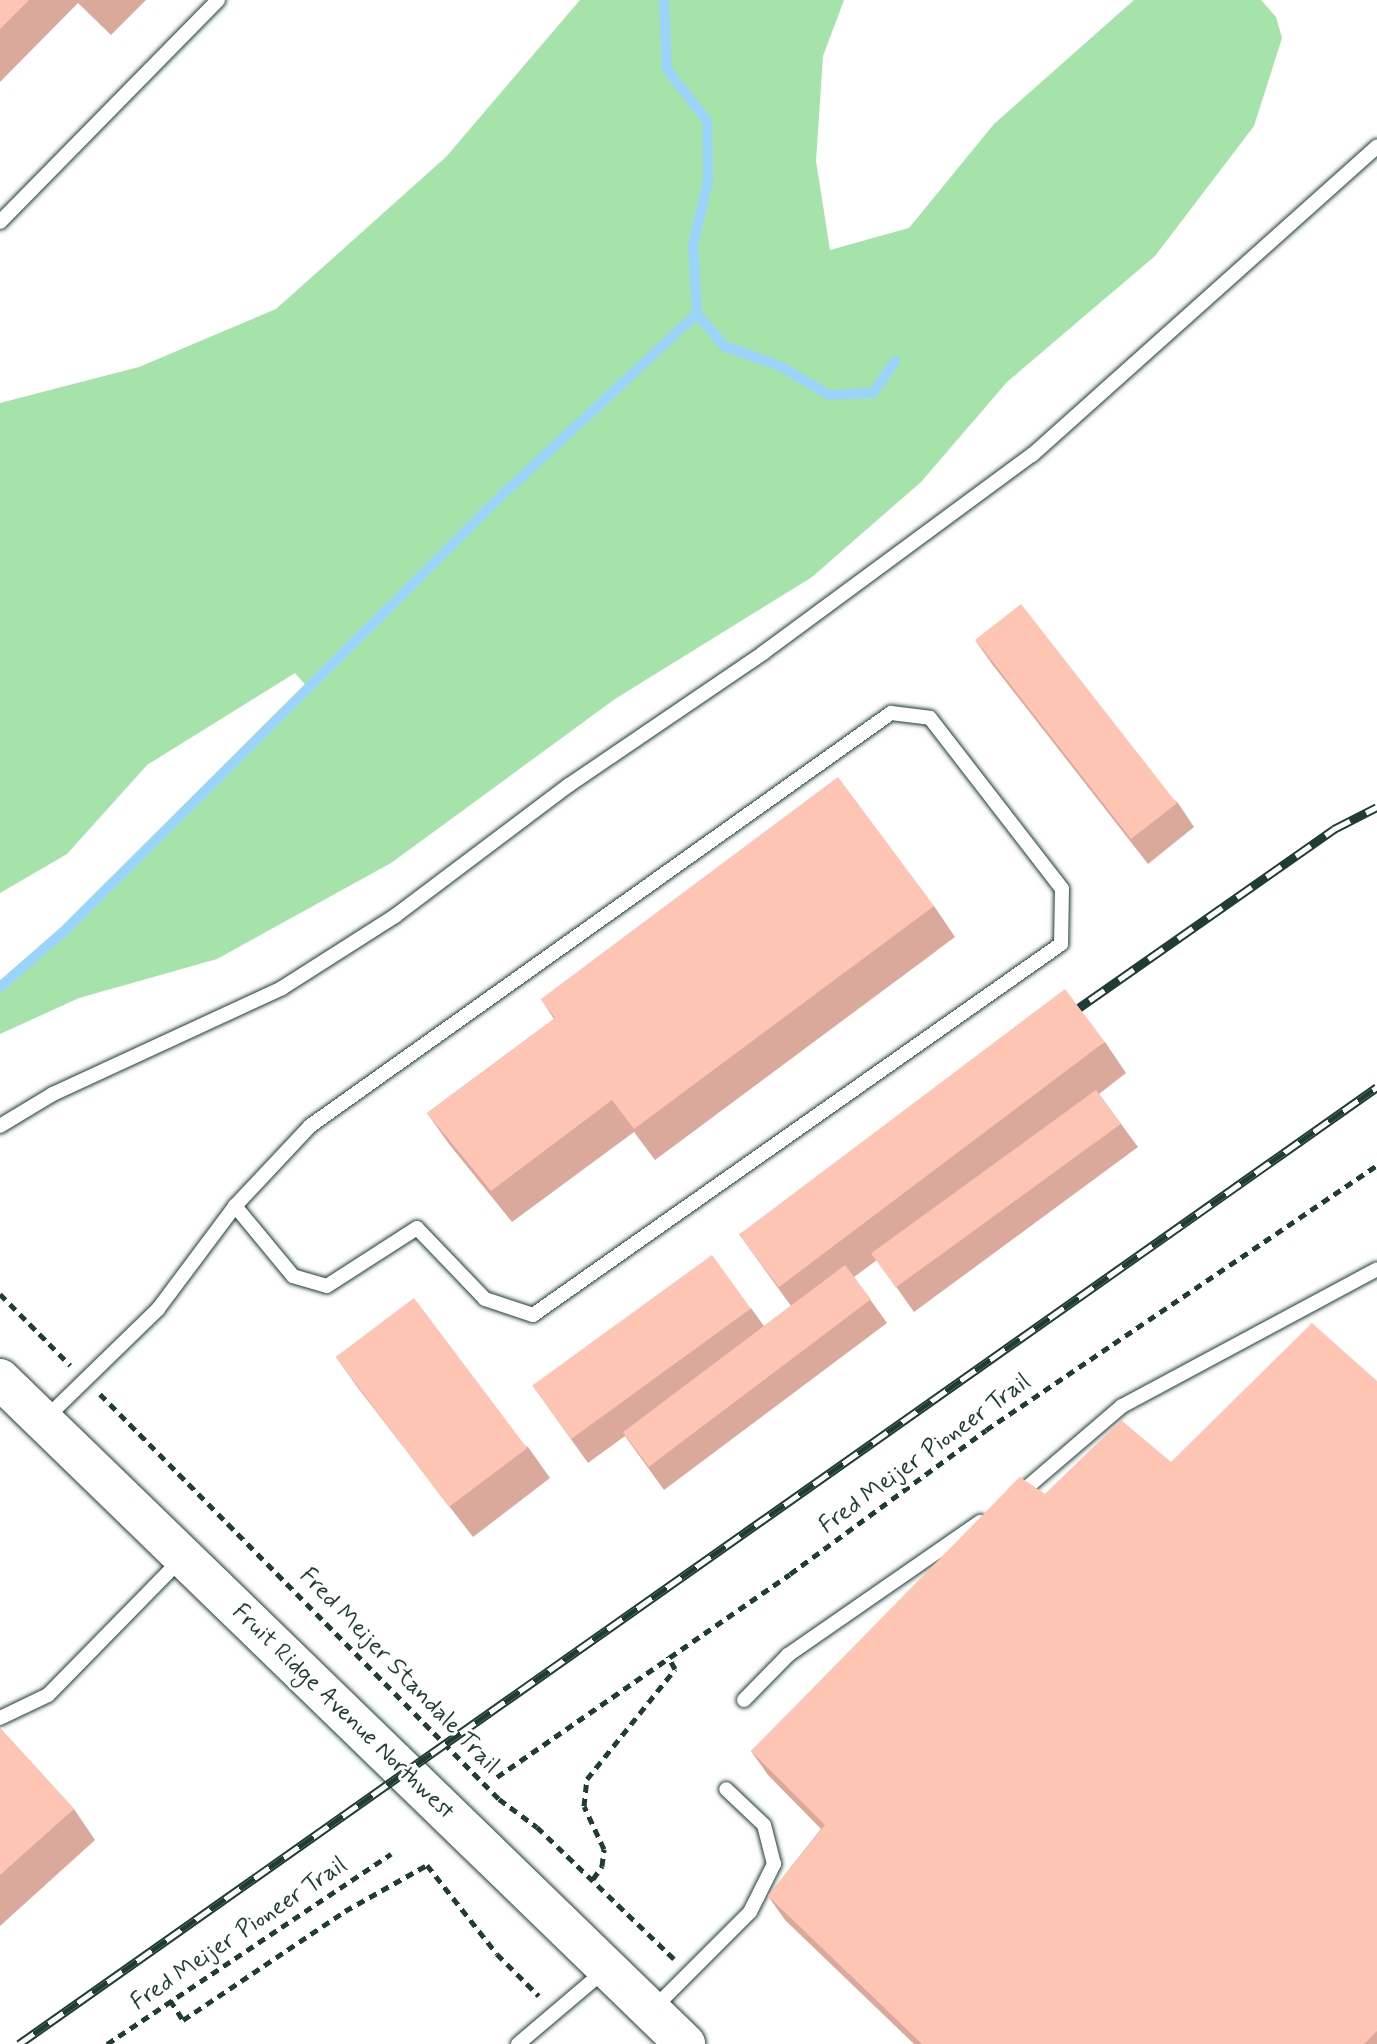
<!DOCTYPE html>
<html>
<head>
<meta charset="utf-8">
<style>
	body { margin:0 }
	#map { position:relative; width:1377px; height:2044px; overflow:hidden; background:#fff; font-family:Mynerve,sans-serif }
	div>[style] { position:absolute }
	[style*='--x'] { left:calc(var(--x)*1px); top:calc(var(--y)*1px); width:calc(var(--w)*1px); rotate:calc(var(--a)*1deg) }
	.green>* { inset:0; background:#a6e3aa }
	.stream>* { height:10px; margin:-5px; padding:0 5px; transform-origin:5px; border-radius:5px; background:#9bd4fb }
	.path>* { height:5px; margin-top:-2.5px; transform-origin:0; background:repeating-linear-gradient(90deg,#1f3d34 0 8px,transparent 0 14px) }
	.roads { filter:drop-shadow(0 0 2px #1f3d34) drop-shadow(0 0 2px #1f3d34) }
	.service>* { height:14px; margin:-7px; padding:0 7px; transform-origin:7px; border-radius:7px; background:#fff }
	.secondary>* { height:40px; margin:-20px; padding:0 20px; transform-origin:20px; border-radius:20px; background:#fff }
	.rail>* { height:9px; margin-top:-4.5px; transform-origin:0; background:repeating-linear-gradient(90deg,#fff 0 18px,#1f3d34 0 36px); box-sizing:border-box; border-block:2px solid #1f3d34 }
	.wall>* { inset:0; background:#daa99c }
	.building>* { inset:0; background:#fec5b5; transform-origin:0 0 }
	span { translate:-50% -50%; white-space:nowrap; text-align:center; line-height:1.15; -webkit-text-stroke:6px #fff; paint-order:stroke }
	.street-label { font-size:24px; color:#1f3d34 }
</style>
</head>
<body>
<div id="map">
	<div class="green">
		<div style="clip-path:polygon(580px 0,844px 0,823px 56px,816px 161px,830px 250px,909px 228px,994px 124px,1134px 0,1261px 0,1276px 17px,1282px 38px,1254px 126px,1155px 256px,1007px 382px,921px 482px,812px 577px,615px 699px,391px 863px,217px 959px,79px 998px,0 1034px,0 987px,62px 933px,307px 687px,295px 673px,147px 765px,67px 854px,0 893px,0 403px,139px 367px,276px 309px,446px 157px)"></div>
	</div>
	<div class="stream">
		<div style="--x:664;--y:0;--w:69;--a:87.5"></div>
		<div style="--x:667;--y:69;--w:66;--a:52.4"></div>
		<div style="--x:707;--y:121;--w:60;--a:89"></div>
		<div style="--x:708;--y:181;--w:66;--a:103.2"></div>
		<div style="--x:693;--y:245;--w:69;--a:86.7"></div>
		<div style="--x:697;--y:314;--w:42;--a:49.8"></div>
		<div style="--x:724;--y:346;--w:59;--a:19.7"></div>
		<div style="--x:780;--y:366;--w:57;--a:30.6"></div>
		<div style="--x:829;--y:395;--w:44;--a:-2.6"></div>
		<div style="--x:873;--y:393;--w:39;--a:-55"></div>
		<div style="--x:0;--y:987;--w:82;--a:-41.1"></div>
		<div style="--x:62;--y:933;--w:622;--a:-44.87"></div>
		<div style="--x:503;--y:494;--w:265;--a:-42.9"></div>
	</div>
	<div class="path">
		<div style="--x:0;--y:1294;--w:100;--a:45.4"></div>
		<div style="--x:100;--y:1394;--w:569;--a:45.43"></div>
		<div style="--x:499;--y:1799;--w:47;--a:36.4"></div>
		<div style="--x:537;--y:1827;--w:190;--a:43.9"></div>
		<div style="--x:497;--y:1777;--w:356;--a:-34.7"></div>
		<div style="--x:790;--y:1574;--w:243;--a:-36.3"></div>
		<div style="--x:986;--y:1430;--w:472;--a:-34.1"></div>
		<div style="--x:593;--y:1879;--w:16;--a:-55"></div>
		<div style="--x:602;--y:1866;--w:17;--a:-83"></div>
		<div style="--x:604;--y:1849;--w:47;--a:-114.9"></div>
		<div style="--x:584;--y:1806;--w:27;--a:-84"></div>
		<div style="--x:587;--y:1779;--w:141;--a:-51.3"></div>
		<div style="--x:675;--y:1669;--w:15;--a:-118"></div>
		<div style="--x:170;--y:2000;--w:24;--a:57"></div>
		<div style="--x:183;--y:2020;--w:195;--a:-33.9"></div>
		<div style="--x:345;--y:1911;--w:94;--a:-29.3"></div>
		<div style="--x:427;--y:1865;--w:113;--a:51.8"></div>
		<div style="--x:497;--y:1954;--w:59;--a:45"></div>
		<div style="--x:107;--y:2044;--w:342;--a:-33.8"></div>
	</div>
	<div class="roads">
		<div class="service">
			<div style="--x:0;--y:222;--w:311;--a:-45.5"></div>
			<div style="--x:0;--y:1126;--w:62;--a:-31.1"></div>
			<div style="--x:53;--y:1094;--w:252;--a:-24.8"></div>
			<div style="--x:282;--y:988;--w:134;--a:-32.5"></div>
			<div style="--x:395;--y:916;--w:218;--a:-37"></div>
			<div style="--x:569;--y:785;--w:235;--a:-34.2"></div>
			<div style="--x:763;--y:653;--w:334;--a:-36.4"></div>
			<div style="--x:1032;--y:455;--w:463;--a:-41.8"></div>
			<div style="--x:46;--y:1418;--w:156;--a:-44.2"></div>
			<div style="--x:158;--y:1309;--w:129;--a:-53.2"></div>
			<div style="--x:235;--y:1206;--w:110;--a:-46.8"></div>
			<div style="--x:310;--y:1126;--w:713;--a:-35.41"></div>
			<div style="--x:891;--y:713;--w:39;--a:7"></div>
			<div style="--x:930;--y:718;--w:216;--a:52.3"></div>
			<div style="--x:1062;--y:889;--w:55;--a:91"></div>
			<div style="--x:1061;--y:944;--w:645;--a:144.91"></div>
			<div style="--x:533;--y:1315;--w:51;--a:-161.6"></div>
			<div style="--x:485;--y:1299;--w:98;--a:-133.8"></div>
			<div style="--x:417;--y:1228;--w:107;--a:147.2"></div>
			<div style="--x:327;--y:1286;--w:35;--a:-164"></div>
			<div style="--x:293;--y:1276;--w:91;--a:-129.6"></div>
			<div style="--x:1017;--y:1496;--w:138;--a:-40.6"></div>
			<div style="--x:1122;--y:1406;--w:289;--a:-28.2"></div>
			<div style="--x:744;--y:1700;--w:63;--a:-45.6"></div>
			<div style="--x:788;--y:1655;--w:234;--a:-34.7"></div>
			<div style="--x:0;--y:1718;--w:53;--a:-25.6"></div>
			<div style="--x:48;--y:1695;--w:192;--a:-45.6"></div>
			<div style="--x:653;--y:2009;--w:137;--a:-45"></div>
			<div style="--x:750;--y:1912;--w:54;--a:-63.4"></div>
			<div style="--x:774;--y:1864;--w:40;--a:-104.4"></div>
			<div style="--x:764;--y:1825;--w:52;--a:-136.5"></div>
			<div style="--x:518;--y:2044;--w:113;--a:-40.3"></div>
		</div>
		<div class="secondary">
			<div style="--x:0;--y:1379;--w:955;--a:44.15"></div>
		</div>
	</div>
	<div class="rail">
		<div style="--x:1060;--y:1021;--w:335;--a:-35"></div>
		<div style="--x:1334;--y:829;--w:48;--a:-27.1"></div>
		<div style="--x:19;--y:2044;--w:1661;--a:-35.17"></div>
	</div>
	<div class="wall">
		<div style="clip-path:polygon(0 0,146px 0,111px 35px,78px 3px,0 82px)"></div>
		<div style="clip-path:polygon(975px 640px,1178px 803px,1194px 827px,1148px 864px,992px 664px)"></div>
		<div style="clip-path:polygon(934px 906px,955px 937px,655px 1160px,634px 1132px,512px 1222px,449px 1144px,427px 1113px,554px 1019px,541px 999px)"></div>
		<div style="clip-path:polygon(1105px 1042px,1126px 1073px,1099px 1094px,1138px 1147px,914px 1312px,877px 1260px,854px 1277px,887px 1323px,664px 1490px,625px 1436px,588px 1463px,533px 1386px,751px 1308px,764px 1326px,791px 1306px,739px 1234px)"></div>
		<div style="clip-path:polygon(336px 1357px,528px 1447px,550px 1478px,473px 1537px,358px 1388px)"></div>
		<div style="clip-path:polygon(1377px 1381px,1377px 2044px,914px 2044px,785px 1920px,768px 1896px,821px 1829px,768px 1775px,751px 1751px,1045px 1494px,1171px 1462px)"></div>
		<div style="clip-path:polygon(0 1728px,74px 1809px,95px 1840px,0 1926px)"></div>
	</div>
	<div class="building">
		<div style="clip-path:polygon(0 0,29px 0,0 29px)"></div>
		<div style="left:1021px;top:604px;width:253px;height:58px;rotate:52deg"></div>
		<div style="clip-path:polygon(838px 777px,934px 906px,634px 1129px,612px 1100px,491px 1191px,427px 1113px,555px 1018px,541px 999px)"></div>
		<div style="left:1065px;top:989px;width:66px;height:408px;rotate:53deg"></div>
		<div style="left:1096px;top:1090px;width:42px;height:278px;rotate:54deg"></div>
		<div style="left:712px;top:1255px;width:66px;height:222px;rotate:54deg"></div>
		<div style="left:845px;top:1265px;width:43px;height:278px;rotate:53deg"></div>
		<div style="left:414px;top:1298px;width:188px;height:98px;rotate:53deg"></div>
		<div style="clip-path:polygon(1312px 1323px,1377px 1381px,1377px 2031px,1364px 2044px,922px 2044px,768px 1896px,825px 1825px,751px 1751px,1020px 1477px,1045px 1494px,1121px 1420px,1171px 1462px)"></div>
		<div style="clip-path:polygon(0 1728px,74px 1809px,0 1875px)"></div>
	</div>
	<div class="street-label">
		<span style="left:925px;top:1454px;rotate:-36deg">Fred Meijer Pioneer Trail</span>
		<span style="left:399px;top:1671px;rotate:46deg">Fred Meijer Standale Trail</span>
		<span style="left:343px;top:1712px;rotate:44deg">Fruit Ridge Avenue Northwest</span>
		<span style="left:239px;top:1934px;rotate:-34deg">Fred Meijer Pioneer Trail</span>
	</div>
</div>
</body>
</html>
